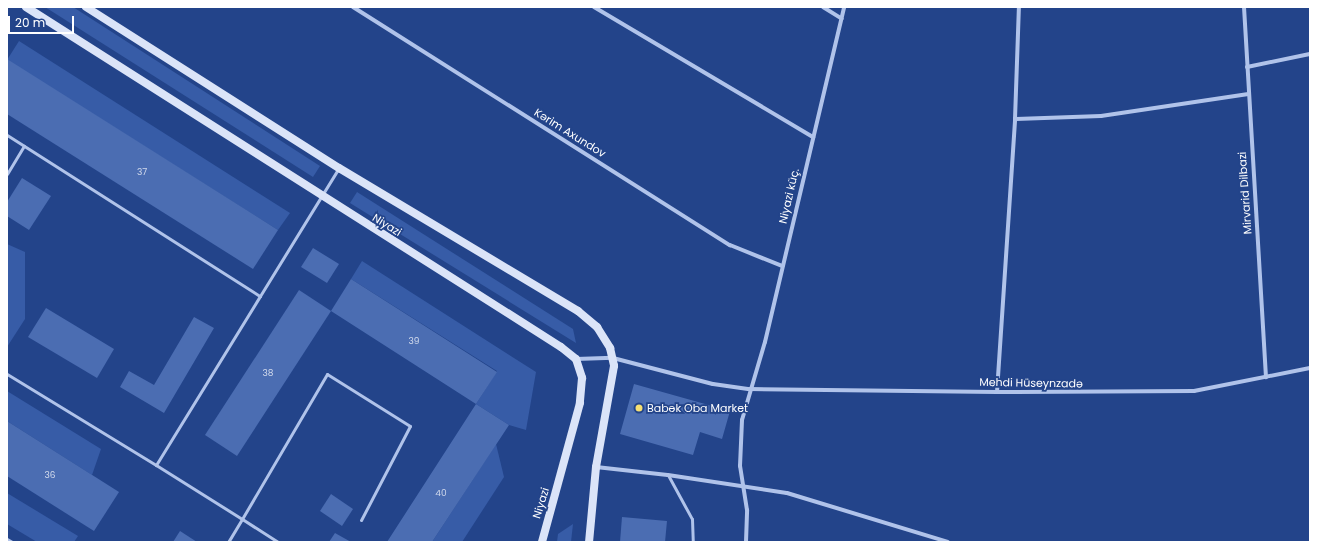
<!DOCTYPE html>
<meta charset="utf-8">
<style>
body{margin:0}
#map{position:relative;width:1317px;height:549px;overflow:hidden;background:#23448a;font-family:Poppins,sans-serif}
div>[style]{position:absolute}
.green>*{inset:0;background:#375ca7}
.building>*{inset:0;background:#4b6db2}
.lane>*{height:3px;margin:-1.5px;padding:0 1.5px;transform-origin:1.5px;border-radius:1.5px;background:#b0c3ea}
.street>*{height:4px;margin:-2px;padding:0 2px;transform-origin:2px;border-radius:2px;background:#b0c3ea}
.secondary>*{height:8px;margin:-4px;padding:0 4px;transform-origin:4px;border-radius:4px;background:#dbe4f8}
.dots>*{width:11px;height:11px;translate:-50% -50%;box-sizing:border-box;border:2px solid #23448a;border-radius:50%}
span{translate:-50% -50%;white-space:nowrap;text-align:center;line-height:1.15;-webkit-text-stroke:3.5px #23448a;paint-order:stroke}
.number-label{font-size:9px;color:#d2daec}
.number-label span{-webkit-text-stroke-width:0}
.street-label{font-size:11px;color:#fff}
.poi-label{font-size:11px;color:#fff}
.left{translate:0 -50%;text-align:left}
.frame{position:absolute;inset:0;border:8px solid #fff;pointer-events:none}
.scale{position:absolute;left:8px;top:16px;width:66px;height:18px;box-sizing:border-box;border:2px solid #fff;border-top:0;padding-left:5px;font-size:12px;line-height:14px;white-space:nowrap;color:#fff;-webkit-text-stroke:3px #23448a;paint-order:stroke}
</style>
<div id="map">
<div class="green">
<div style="clip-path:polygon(45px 7px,73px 7px,320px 166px,313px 177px)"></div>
<div style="clip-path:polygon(19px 41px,290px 213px,278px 230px,7px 60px)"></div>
<div style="clip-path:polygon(357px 192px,573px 329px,576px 343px,350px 203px)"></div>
<div style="clip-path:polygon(7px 244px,25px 252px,25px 319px,7px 347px)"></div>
<div style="clip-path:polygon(362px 261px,536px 372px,526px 430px,509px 425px,476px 404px,497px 371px,351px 279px)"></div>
<div style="clip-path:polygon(7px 391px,101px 449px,92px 475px,7px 421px)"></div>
<div style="clip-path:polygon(496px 444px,504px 477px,462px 542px,432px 542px)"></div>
<div style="clip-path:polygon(7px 493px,78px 536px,74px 542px,37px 542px,7px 524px)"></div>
<div style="clip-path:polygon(573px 524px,571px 542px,557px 542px,558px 534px)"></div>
</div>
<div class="building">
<div style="clip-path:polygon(7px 59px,278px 230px,253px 269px,7px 114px)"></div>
<div style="clip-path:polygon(22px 178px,51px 196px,29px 230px,7px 216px,7px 202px)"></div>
<div style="clip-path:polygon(313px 248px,339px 264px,327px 283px,301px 267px)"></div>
<div style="clip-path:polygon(351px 279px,497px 372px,476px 404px,509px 425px,432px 542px,387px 542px,476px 404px,331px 311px)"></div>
<div style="clip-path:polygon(299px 290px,331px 311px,237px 456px,205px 435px)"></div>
<div style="clip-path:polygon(46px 308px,114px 349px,97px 378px,28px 337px)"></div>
<div style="clip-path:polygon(194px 317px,214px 328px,164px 413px,120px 387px,129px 371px,154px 385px)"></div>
<div style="clip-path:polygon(634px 384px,730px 411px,722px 439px,700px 432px,693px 455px,620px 434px)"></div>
<div style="clip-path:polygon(7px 421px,119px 492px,94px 531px,7px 476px)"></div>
<div style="clip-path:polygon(331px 494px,353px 509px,342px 526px,320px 511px)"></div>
<div style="clip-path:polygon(622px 517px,667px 521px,665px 542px,620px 542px)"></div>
<div style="clip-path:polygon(180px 531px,197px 542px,173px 542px)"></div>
<div style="clip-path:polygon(335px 533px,351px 542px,329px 542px)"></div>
</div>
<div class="lane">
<div style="left:7px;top:135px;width:300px;rotate:32.5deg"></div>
<div style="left:260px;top:296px;width:149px;rotate:-58.4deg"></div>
<div style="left:7px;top:174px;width:33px;rotate:-59deg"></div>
<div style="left:7px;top:374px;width:175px;rotate:31.4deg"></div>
<div style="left:156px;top:465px;width:198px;rotate:-58.4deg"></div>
<div style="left:156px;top:465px;width:102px;rotate:32.1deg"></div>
<div style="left:242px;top:519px;width:27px;rotate:121deg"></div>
<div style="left:668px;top:475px;width:50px;rotate:61.4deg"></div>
<div style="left:692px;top:519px;width:23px;rotate:88deg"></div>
<div style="left:7px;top:539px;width:6px;rotate:31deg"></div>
<div style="left:278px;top:542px;width:43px;rotate:-147.4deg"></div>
<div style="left:242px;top:519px;width:168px;rotate:-59.6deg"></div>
<div style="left:327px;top:374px;width:98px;rotate:32.1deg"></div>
<div style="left:410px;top:426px;width:106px;rotate:117.5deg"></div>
</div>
<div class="street">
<div style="left:353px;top:7px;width:446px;rotate:32.3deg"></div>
<div style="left:730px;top:245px;width:56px;rotate:22deg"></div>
<div style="left:594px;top:7px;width:255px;rotate:30.7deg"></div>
<div style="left:823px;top:7px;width:22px;rotate:32deg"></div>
<div style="left:1244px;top:7px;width:371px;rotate:86.6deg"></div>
<div style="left:1247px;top:67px;width:64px;rotate:-11.7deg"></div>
<div style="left:1015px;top:119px;width:86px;rotate:-2deg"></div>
<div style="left:1101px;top:116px;width:149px;rotate:-8.5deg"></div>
<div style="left:576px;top:359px;width:37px;rotate:-2deg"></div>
<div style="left:613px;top:358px;width:103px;rotate:14.6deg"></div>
<div style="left:713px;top:384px;width:37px;rotate:8deg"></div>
<div style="left:750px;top:389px;width:247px;rotate:0.7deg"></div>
<div style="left:997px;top:392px;width:197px;rotate:-0.3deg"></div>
<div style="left:1194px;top:391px;width:118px;rotate:-11.2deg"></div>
<div style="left:997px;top:392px;width:274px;rotate:-86.2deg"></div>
<div style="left:1015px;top:119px;width:112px;rotate:-88deg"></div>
<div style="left:596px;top:467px;width:72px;rotate:6.3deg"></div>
<div style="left:668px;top:475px;width:120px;rotate:8.6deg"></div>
<div style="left:787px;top:493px;width:168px;rotate:16.9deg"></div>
<div style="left:746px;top:542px;width:32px;rotate:-88deg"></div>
<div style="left:747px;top:510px;width:45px;rotate:-99deg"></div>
<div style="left:740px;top:466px;width:46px;rotate:-87.5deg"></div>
<div style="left:742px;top:420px;width:81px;rotate:-73.6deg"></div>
<div style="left:765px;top:342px;width:344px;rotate:-76.7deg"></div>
</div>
<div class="secondary">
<div style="left:26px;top:7px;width:634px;rotate:32.44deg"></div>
<div style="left:561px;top:347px;width:19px;rotate:39deg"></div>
<div style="left:576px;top:359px;width:20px;rotate:72deg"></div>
<div style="left:582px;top:378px;width:25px;rotate:95deg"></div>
<div style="left:580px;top:403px;width:144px;rotate:105.3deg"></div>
<div style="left:86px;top:7px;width:300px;rotate:32.5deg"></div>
<div style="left:339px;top:168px;width:279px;rotate:30.9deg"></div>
<div style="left:578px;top:311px;width:25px;rotate:40deg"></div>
<div style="left:597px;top:327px;width:25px;rotate:58deg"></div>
<div style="left:610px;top:348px;width:18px;rotate:77deg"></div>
<div style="left:614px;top:366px;width:103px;rotate:100.1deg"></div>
<div style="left:596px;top:467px;width:75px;rotate:95.3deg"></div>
</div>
<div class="dots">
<div style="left:639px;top:408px;background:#f5df73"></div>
</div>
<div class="number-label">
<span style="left:142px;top:172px">37</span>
<span style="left:414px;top:341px">39</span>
<span style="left:268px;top:373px">38</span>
<span style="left:50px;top:475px">36</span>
<span style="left:441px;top:493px">40</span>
</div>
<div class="street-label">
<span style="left:570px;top:133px;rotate:32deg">Kərim Axundov</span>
<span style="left:1245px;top:193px;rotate:-94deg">Mirvarid Dilbazi</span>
<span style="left:789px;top:196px;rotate:-77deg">Niyazi küç.</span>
<span style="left:387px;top:225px;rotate:32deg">Niyazi</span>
<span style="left:1031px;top:383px;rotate:1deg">Mehdi Hüseynzadə</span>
<span style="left:541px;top:503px;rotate:-73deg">Niyazi</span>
</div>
<div class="poi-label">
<span class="left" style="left:647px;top:408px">Babək Oba Market</span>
</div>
<div class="frame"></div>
<div class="scale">20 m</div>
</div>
